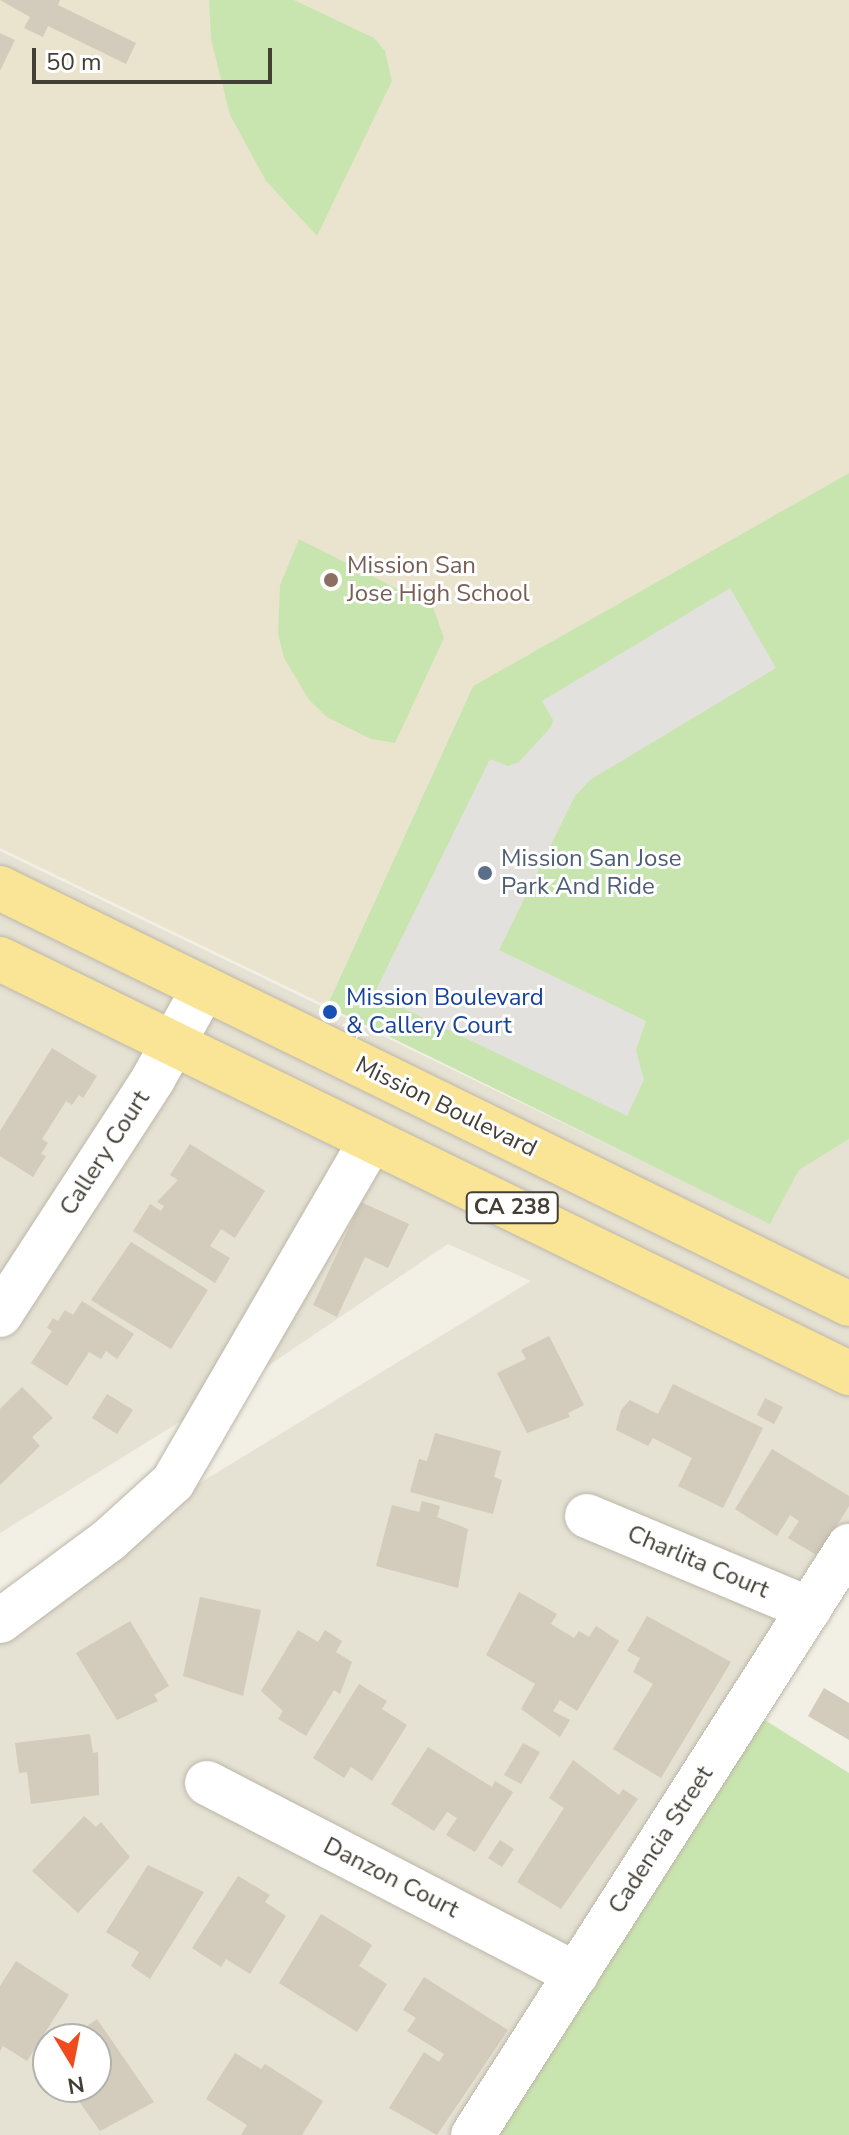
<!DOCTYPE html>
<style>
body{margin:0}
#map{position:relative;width:849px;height:2135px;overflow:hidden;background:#f2efe5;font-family:"Nunito Sans",sans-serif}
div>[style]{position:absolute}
.residential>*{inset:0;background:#e5e1d3}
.education>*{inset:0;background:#eae4cf}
.green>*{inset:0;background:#c9e5af}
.parking>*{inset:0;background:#e2e1dd}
.building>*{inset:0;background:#d3cbbb}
.roads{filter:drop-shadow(0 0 2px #bcb7a8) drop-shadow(0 0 2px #bcb7a8)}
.minor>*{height:44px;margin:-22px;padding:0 22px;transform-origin:22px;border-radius:22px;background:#fff}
.major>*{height:44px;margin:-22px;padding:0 22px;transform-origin:22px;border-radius:22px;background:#fae496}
.dots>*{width:22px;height:22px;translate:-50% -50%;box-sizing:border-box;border:4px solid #fff;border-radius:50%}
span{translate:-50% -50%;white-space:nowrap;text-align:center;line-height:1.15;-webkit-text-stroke:6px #fff;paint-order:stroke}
.shield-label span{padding:2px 6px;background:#fff;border:2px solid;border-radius:6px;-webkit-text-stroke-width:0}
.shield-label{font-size:22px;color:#443f35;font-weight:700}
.education-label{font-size:24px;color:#785e54}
.left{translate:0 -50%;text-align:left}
.service-label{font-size:24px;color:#4e5e75}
.transit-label{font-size:24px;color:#164399}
.street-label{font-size:24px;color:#443f35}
.north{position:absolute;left:32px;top:2023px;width:80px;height:80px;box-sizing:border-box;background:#fff;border:2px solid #b4b2ae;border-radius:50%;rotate:170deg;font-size:22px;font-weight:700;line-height:32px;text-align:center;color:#443f35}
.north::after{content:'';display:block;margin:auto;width:28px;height:36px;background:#f14b1d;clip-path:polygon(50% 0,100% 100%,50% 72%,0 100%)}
.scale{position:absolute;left:32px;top:48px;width:240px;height:36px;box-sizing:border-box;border:4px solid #443f35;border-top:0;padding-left:10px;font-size:24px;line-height:28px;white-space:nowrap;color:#443f35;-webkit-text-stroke:6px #fff;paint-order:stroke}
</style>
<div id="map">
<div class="residential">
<div style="clip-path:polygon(evenodd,0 851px,770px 1223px,799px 1170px,849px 1139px,849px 1581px,489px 2135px,0 2135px,0 1605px,531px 1281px,448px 1244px,241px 1384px,0 1533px,0 851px,48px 2039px,96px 2039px,96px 2087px,48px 2087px,48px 2039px)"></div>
</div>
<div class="education">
<div style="clip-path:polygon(0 0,849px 0,849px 473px,473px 686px,327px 1006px,0 848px)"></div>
</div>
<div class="green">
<div style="clip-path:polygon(209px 0,294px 0,374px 38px,385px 51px,392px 81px,317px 236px,266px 181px,230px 115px,211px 39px)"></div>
<div style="clip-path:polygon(849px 473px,849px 1139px,799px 1170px,770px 1224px,327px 1006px,473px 686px)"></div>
<div style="clip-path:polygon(299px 539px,433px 607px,444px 638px,395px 743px,371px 739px,327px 717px,309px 700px,284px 658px,278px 634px,280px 585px)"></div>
<div style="clip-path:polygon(760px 1717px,849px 1773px,849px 2135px,473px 2135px)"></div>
</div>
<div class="parking">
<div style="clip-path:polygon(730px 588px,776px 668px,590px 780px,575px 796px,499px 950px,646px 1021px,636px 1050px,644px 1080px,627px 1116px,374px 994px,490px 759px,508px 766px,519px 762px,551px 727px,553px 720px,542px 701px)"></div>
</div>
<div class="building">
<div style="clip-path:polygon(0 0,60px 0,58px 5px,136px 43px,126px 64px,48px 26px,43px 37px,24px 28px,30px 17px)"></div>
<div style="clip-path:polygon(0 33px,15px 40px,0 71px)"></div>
<div style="clip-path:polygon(52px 1048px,97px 1076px,83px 1098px,79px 1095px,72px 1105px,66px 1101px,42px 1139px,48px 1143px,41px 1154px,46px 1156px,33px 1177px,0 1156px,0 1131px)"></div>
<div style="clip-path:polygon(190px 1144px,265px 1191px,235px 1238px,221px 1229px,210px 1246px,230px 1258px,215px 1283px,133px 1231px,150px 1204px,161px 1211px,164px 1206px,157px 1202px,178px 1180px,170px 1175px)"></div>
<div style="clip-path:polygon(361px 1202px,409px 1224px,388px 1268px,365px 1257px,337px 1317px,313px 1305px)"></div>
<div style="clip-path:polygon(131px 1242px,208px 1290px,171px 1349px,91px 1300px)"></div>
<div style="clip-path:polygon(82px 1301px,134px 1334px,117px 1359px,106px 1351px,101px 1359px,89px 1352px,67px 1386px,31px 1363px,52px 1331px,47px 1328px,53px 1318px,58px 1321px,65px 1310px,73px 1315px)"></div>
<div style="clip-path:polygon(549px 1336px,584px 1405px,568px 1413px,570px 1417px,527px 1433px,497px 1373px,526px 1359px,521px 1350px)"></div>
<div style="clip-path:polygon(673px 1384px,763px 1428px,723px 1508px,678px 1486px,692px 1458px,653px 1438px,648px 1446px,616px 1430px,621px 1410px,630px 1400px,658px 1414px)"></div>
<div style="clip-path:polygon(22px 1387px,53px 1418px,32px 1437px,40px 1446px,0 1485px,0 1409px)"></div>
<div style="clip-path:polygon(107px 1394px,133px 1410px,117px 1434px,92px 1418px)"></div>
<div style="clip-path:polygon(765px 1398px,783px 1407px,774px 1424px,757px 1415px)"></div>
<div style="clip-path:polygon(435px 1433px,501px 1451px,494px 1477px,502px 1480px,493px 1514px,410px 1492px,419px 1459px,427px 1461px)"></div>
<div style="clip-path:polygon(772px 1449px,849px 1496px,849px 1506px,818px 1556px,788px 1538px,799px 1521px,790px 1515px,777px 1536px,735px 1509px)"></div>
<div style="clip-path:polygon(422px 1501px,440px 1506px,437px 1517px,468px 1529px,458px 1588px,376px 1566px,392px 1505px,419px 1512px)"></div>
<div style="clip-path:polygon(519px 1592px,557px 1614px,551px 1624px,574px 1638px,579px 1631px,589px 1637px,596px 1626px,619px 1641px,577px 1711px,560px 1700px,553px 1711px,570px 1720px,560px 1737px,521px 1709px,535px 1684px,486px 1655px)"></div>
<div style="clip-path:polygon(200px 1597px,261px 1610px,243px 1696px,183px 1676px)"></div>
<div style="clip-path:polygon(647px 1616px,731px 1662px,661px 1778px,613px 1749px,653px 1684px,633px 1672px,640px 1658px,627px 1651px)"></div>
<div style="clip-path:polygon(130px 1621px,169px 1686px,154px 1695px,158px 1701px,117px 1720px,76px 1653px)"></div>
<div style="clip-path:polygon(298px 1630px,318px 1642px,325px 1630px,342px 1641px,336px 1652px,352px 1662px,340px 1694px,334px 1690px,306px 1736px,278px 1719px,283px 1711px,261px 1691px)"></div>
<div style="clip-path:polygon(359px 1684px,387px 1701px,382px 1709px,407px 1725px,372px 1781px,351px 1767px,344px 1778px,313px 1758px)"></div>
<div style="clip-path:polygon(824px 1688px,849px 1703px,849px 1740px,808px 1716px)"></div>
<div style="clip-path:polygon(90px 1734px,93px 1753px,98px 1752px,99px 1795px,31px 1804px,27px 1772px,19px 1773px,15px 1743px)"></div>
<div style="clip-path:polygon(523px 1743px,540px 1752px,521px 1784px,504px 1775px)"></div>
<div style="clip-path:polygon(428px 1747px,492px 1787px,495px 1781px,513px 1792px,475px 1852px,446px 1835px,457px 1818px,447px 1812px,434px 1831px,391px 1804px)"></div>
<div style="clip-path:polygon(573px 1760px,619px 1795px,623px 1789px,638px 1799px,561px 1909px,517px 1882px,564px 1808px,549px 1798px)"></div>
<div style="clip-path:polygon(84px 1816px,96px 1827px,101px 1822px,130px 1857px,78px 1913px,32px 1871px)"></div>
<div style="clip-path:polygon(500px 1840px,514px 1849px,502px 1867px,488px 1858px)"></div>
<div style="clip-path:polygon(148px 1865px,204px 1892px,150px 1979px,131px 1966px,139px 1952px,106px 1932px)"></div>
<div style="clip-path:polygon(238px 1876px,270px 1895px,265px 1902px,286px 1916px,250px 1974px,226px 1959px,221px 1967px,192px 1948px)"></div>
<div style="clip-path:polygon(321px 1914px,372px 1945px,359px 1966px,387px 1984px,357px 2032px,279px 1983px)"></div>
<div style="clip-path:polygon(16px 1961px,69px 1995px,27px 2061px,3px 2046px,0 2051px,0 1986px)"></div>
<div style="clip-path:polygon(424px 1977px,508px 2030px,437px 2135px,389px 2108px,424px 2052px,439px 2062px,444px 2054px,407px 2031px,416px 2018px,403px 2010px)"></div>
<div style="clip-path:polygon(97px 2019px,154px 2102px,100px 2131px,69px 2087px,96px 2087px,96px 2039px,80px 2039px,76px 2034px)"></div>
<div style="clip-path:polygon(235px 2053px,261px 2069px,265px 2064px,323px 2101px,302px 2135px,241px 2135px,247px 2125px,206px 2099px)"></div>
</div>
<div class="roads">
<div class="minor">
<div style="left:0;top:1315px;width:281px;rotate:-57deg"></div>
<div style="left:153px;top:1079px;width:104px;rotate:-60.7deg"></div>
<div style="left:587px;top:1516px;width:241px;rotate:22.7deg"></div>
<div style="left:0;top:1621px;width:136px;rotate:-36.6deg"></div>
<div style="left:109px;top:1540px;width:86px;rotate:-42.2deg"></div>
<div style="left:173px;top:1482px;width:395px;rotate:-59.9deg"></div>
<div style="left:207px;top:1783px;width:416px;rotate:27.4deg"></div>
<div style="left:473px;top:2135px;width:699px;rotate:-57.45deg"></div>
</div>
<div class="major">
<div style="left:0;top:888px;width:945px;rotate:26.1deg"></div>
<div style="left:0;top:959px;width:945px;rotate:26deg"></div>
</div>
</div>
<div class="dots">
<div style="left:331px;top:580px;background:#8d6e63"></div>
<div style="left:485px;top:873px;background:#5c6f8a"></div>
<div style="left:330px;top:1012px;background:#1a4fb4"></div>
</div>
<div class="shield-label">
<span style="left:512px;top:1208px">CA 238</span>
</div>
<div class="education-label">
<span class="left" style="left:347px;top:580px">Mission San<br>Jose High School</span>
</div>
<div class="service-label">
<span class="left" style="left:501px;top:873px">Mission San Jose<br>Park And Ride</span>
</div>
<div class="transit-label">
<span class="left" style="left:346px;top:1012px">Mission Boulevard<br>&amp; Callery Court</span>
</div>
<div class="street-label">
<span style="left:446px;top:1107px;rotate:26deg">Mission Boulevard</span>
<span style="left:105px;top:1153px;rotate:-57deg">Callery Court</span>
<span style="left:698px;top:1562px;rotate:23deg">Charlita Court</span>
<span style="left:661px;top:1840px;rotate:-57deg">Cadencia Street</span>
<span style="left:391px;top:1878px;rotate:27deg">Danzon Court</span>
</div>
<div class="north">N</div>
<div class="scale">50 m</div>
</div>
